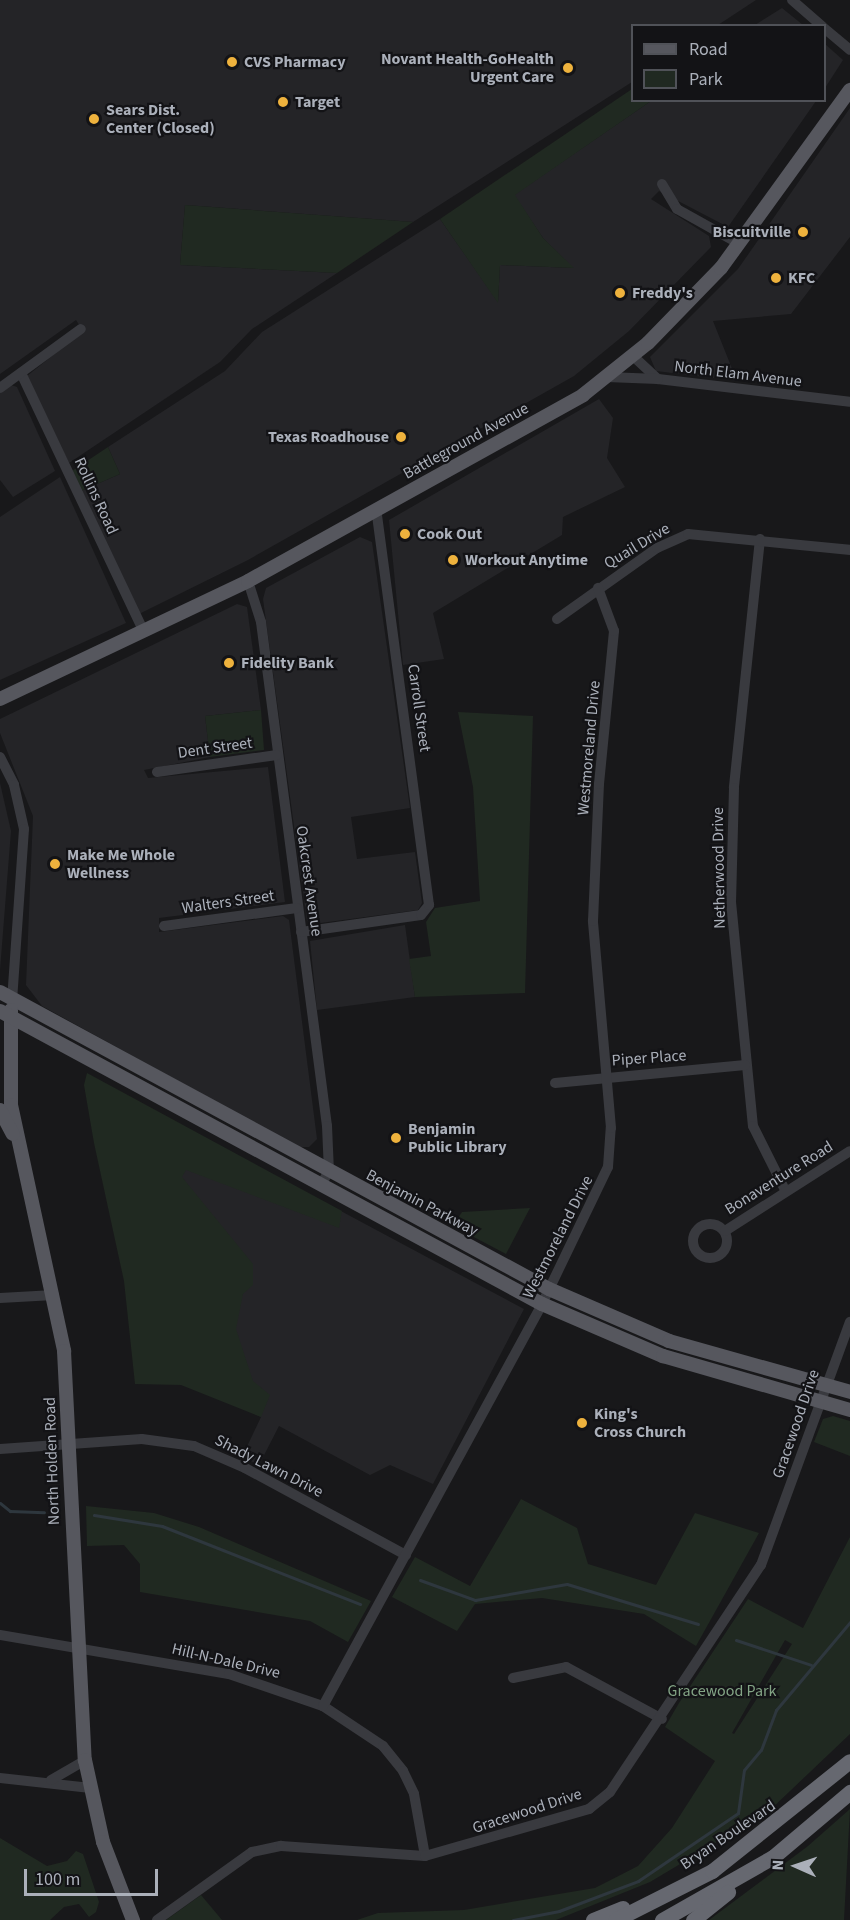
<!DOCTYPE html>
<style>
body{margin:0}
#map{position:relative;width:850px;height:1920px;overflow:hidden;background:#18181a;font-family:"Source Sans 3",sans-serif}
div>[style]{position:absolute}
.built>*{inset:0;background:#242427}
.green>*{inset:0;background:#202921}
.stream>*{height:3px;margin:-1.5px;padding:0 1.5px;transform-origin:1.5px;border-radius:1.5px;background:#2e373e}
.minor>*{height:10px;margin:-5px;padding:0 5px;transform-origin:5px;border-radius:5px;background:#393a3f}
.minor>.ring{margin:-5px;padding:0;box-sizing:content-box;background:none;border:10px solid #393a3f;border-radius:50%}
.major>*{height:14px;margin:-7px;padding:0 7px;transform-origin:7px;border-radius:7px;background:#56575e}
.highway>*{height:15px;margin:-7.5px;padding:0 7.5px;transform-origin:7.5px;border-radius:7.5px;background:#666870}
.dots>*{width:16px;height:16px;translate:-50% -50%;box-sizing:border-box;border:3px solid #131316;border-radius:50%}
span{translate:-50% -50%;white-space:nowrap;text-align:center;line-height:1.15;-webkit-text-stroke:4.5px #131316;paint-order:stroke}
.poi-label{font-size:16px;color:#abb0ba;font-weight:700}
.right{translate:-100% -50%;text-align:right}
.left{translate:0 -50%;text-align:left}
.street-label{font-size:16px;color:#abb0ba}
.park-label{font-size:16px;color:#83a485}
.legend{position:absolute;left:631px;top:24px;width:195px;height:78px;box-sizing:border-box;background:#131316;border:2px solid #505258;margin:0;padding:8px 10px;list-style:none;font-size:18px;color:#abb0ba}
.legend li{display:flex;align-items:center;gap:12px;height:30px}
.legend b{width:30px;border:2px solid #505258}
.north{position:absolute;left:766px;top:1836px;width:60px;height:60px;-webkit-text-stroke:4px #131316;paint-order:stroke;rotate:273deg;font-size:16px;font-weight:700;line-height:24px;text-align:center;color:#abb0ba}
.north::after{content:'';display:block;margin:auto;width:21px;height:27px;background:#abb0ba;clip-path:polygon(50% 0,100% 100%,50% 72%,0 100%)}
.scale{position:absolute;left:24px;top:1869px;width:134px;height:27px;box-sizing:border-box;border:3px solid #abb0ba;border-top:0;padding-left:8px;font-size:18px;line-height:21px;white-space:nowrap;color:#abb0ba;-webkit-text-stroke:4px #131316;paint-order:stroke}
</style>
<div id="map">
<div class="built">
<div style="clip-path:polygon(0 0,756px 0,718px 25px,632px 26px,632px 82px,413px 222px,185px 205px,180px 265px,337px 273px,252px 329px,220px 362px,69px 463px,27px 376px,83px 331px,76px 320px,0 374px)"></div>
<div style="clip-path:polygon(782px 8px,803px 25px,755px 25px)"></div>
<div style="clip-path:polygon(825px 44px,843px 60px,825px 88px)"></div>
<div style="clip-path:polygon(651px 101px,816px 101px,728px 227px,659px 191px,651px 199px,709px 236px,711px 247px,629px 331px,574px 376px,248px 560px,139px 614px,81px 491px,120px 474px,108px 447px,225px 371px,262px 332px,440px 219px,498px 302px,500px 265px,573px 268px,543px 238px,514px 195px)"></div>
<div style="clip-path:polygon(850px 108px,850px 237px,791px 314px,713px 321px,737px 381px,656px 371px,650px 357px,738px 269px)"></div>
<div style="clip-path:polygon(11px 385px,17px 387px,55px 471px,13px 497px,0 480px,0 393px)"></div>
<div style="clip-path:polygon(599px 399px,613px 418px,607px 458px,625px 487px,563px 517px,562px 535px,433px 613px,444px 659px,403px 665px,389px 520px)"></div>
<div style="clip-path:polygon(60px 477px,126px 623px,0 680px,0 517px)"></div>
<div style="clip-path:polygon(360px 537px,372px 542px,410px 808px,351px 817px,357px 859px,415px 852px,422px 903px,418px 910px,313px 924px,307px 921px,263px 599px,266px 588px)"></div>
<div style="clip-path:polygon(237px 604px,247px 607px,261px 710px,205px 716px,210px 757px,144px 770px,148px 778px,268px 767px,285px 902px,159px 918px,159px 932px,283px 916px,289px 920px,317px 1139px,309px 1147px,298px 1147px,42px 1006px,26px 985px,33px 816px,0 733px,0 719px)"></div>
<div style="clip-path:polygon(0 783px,11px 831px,0 970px)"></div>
<div style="clip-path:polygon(405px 925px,415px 997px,317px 1010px,310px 941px)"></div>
<div style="clip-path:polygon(193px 1132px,524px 1309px,433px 1484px,390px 1465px,370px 1475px,279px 1426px,259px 1465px,242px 1457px,261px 1417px,215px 1395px,171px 1175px)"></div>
</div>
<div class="green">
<div style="clip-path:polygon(632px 89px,632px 100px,651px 101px,515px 195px,543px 238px,574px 268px,500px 265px,498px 303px,440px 219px)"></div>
<div style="clip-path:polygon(185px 205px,413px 222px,337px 273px,180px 265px)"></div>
<div style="clip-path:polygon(108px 447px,120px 474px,81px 491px,72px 471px)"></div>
<div style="clip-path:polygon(261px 710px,264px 750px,210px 757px,205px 716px)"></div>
<div style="clip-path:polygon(458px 712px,533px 716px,525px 993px,415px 997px,409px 959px,431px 956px,426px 922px,435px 908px,480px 901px,473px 787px)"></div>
<div style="clip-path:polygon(87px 1073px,342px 1211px,339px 1228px,186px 1170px,182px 1177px,253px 1264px,253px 1285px,243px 1294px,236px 1329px,253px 1381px,270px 1395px,261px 1417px,181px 1385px,135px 1384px,124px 1281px,94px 1143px,84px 1085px)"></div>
<div style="clip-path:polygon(530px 1208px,506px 1254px,453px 1226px,462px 1212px)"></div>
<div style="clip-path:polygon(833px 1416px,850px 1421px,850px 1456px,814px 1442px,823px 1419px)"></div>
<div style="clip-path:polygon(521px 1499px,577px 1528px,588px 1564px,656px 1585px,695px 1513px,759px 1533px,696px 1646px,644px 1614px,542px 1598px,475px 1604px,457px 1631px,392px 1597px,415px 1557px,470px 1586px)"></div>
<div style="clip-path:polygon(86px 1506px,154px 1513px,199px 1527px,371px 1601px,348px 1642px,310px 1621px,140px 1592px,140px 1564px,124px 1545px,87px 1546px)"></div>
<div style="clip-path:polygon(evenodd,850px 1537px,850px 1734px,769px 1811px,650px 1882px,556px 1920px,357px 1920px,378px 1913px,464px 1910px,595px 1888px,638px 1866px,672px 1828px,715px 1761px,665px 1727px,679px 1703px,748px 1599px,803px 1628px,850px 1537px,785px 1640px,792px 1644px,734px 1734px,732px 1733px,785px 1640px)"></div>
<div style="clip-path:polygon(850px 1809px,844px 1920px,709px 1920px,808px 1846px)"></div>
<div style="clip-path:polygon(0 1838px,47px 1866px,67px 1861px,76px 1851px,83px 1854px,99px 1902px,96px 1912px,89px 1917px,79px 1904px,64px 1907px,50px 1920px,0 1920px)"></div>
<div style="clip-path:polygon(201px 1895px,222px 1920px,166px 1920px)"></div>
</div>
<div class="stream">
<div style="left:0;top:1503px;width:13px;rotate:39deg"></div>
<div style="left:10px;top:1511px;width:34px;rotate:2deg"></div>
<div style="left:94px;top:1515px;width:69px;rotate:9.2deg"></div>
<div style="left:162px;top:1526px;width:213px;rotate:21.5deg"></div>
<div style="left:420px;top:1580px;width:59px;rotate:20deg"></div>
<div style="left:475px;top:1600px;width:93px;rotate:-9.9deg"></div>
<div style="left:567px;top:1584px;width:137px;rotate:17deg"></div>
<div style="left:736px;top:1640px;width:79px;rotate:18.4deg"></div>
<div style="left:513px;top:1920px;width:47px;rotate:-11.1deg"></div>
<div style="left:559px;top:1911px;width:85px;rotate:-20.8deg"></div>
<div style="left:638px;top:1881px;width:121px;rotate:-34.2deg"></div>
<div style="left:738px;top:1813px;width:43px;rotate:-82.1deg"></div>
<div style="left:744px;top:1770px;width:26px;rotate:-50deg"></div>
<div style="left:761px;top:1750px;width:43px;rotate:-69.4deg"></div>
<div style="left:776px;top:1710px;width:115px;rotate:-49.9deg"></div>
</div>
<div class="minor">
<div style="left:792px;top:0;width:40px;rotate:41deg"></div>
<div style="left:824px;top:28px;width:34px;rotate:40deg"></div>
<div style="left:662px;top:184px;width:29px;rotate:59deg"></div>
<div style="left:677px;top:209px;width:72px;rotate:29.1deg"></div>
<div style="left:633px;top:356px;width:34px;rotate:43deg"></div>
<div style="left:658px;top:379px;width:193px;rotate:6.8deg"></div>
<div style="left:21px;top:373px;width:287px;rotate:64.6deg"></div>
<div style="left:607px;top:377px;width:51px;rotate:2.2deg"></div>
<div style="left:0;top:388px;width:100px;rotate:-36.1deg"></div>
<div style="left:760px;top:539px;width:250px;rotate:96deg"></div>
<div style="left:734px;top:788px;width:114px;rotate:91.5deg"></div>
<div style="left:731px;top:902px;width:225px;rotate:84.4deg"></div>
<div style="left:753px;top:1126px;width:72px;rotate:63.4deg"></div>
<div style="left:248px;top:581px;width:43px;rotate:72.4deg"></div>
<div style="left:261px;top:622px;width:508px;rotate:82.54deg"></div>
<div style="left:327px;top:1126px;width:45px;rotate:87.5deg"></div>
<div style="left:329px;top:1171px;width:16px;rotate:120deg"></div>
<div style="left:557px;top:619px;width:123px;rotate:-35.4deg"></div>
<div style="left:657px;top:548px;width:34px;rotate:-24deg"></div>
<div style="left:688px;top:534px;width:163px;rotate:5.6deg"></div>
<div style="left:0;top:757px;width:31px;rotate:63deg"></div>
<div style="left:14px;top:785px;width:45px;rotate:77.2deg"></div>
<div style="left:24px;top:829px;width:170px;rotate:94deg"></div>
<div style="left:157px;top:772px;width:121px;rotate:-8.1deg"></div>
<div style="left:164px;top:926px;width:134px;rotate:-7.7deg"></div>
<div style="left:301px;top:932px;width:121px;rotate:-8.1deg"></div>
<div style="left:421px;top:915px;width:13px;rotate:-51deg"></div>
<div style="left:429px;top:905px;width:399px;rotate:-97.6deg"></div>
<div style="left:555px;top:1083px;width:191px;rotate:-5.4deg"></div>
<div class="ring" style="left:693px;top:1224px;width:24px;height:24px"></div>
<div style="left:725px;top:1231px;width:148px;rotate:-32.6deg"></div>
<div style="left:0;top:1298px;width:54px;rotate:-3.2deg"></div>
<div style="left:0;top:1449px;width:142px;rotate:-4deg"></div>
<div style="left:142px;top:1439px;width:52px;rotate:7.7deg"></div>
<div style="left:194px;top:1446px;width:56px;rotate:23.3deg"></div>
<div style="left:245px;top:1468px;width:183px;rotate:28.4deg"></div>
<div style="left:0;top:1635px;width:232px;rotate:9.7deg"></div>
<div style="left:229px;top:1674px;width:99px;rotate:18.8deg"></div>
<div style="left:323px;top:1706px;width:72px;rotate:33.7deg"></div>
<div style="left:383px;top:1746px;width:32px;rotate:51deg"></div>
<div style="left:403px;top:1771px;width:25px;rotate:64deg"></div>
<div style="left:414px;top:1794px;width:63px;rotate:79.9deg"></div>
<div style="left:513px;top:1678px;width:54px;rotate:-11.7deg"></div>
<div style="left:566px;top:1667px;width:109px;rotate:28.4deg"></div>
<div style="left:323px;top:1706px;width:458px;rotate:-61.4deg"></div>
<div style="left:542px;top:1304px;width:152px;rotate:-64.3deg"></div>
<div style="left:608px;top:1167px;width:39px;rotate:-86deg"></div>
<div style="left:611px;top:1128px;width:208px;rotate:-95deg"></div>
<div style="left:593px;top:921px;width:137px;rotate:-87.5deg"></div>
<div style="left:599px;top:784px;width:154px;rotate:-84.4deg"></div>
<div style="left:614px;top:631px;width:46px;rotate:-110.4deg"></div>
<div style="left:0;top:1778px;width:91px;rotate:6.3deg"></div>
<div style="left:51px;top:1780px;width:39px;rotate:-30deg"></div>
<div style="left:157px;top:1920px;width:117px;rotate:-35.6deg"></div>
<div style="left:252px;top:1852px;width:30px;rotate:-12deg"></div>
<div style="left:281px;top:1846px;width:144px;rotate:4deg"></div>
<div style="left:425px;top:1856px;width:171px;rotate:-16deg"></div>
<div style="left:589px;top:1809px;width:27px;rotate:-39deg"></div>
<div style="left:610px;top:1792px;width:273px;rotate:-56.4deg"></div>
<div style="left:761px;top:1565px;width:259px;rotate:-69.9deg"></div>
</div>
<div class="major">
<div style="left:0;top:699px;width:275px;rotate:-25.4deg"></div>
<div style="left:248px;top:581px;width:383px;rotate:-29deg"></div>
<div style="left:583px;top:395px;width:83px;rotate:-38.7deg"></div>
<div style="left:648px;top:343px;width:105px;rotate:-45.8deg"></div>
<div style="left:721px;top:268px;width:220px;rotate:-54.1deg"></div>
<div style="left:0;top:992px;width:624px;rotate:28.41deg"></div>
<div style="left:549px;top:1289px;width:131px;rotate:23.4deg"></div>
<div style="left:669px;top:1341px;width:188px;rotate:15.7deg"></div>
<div style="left:11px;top:1010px;width:95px;rotate:90deg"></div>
<div style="left:11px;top:1105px;width:252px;rotate:77.8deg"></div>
<div style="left:64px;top:1351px;width:410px;rotate:87.1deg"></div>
<div style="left:85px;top:1760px;width:84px;rotate:77.6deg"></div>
<div style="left:103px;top:1842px;width:84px;rotate:69deg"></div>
<div style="left:0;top:1011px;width:616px;rotate:28.4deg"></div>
<div style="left:542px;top:1304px;width:132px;rotate:23.3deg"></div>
<div style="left:663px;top:1356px;width:195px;rotate:16.1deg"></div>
<div style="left:0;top:1110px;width:27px;rotate:62deg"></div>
</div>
<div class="highway">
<div style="left:593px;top:1920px;width:32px;rotate:-22deg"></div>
<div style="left:615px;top:1920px;width:109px;rotate:-26.8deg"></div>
<div style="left:712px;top:1871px;width:176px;rotate:-38.6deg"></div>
<div style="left:662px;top:1920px;width:128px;rotate:-29.6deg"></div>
<div style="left:773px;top:1857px;width:101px;rotate:-40.2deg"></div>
<div style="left:693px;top:1920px;width:45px;rotate:-38.7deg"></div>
</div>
<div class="dots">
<div style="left:232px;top:62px;background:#eeb23d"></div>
<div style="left:568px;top:68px;background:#eeb23d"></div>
<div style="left:283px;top:102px;background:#eeb23d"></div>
<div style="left:94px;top:119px;background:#eeb23d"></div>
<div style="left:803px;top:232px;background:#eeb23d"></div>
<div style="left:776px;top:278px;background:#eeb23d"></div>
<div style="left:620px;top:293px;background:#eeb23d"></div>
<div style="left:401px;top:437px;background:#eeb23d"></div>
<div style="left:405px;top:534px;background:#eeb23d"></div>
<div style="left:453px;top:560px;background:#eeb23d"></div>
<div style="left:229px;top:663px;background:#eeb23d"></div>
<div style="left:55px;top:864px;background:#eeb23d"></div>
<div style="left:396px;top:1138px;background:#eeb23d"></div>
<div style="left:582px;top:1423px;background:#eeb23d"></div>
</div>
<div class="poi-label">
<span class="right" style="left:554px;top:68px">Novant Health-GoHealth<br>Urgent Care</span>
<span class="left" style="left:244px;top:62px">CVS Pharmacy</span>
<span class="left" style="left:295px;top:102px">Target</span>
<span class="left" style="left:106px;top:119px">Sears Dist.<br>Center (Closed)</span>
<span class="right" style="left:791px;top:232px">Biscuitville</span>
<span class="left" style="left:788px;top:278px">KFC</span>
<span class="left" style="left:632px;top:293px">Freddy's</span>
<span class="right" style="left:389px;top:437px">Texas Roadhouse</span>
<span class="left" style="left:417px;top:534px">Cook Out</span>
<span class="left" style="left:465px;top:560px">Workout Anytime</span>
<span class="left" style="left:241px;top:663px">Fidelity Bank</span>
<span class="left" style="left:67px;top:864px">Make Me Whole<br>Wellness</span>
<span class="left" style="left:408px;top:1138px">Benjamin<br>Public Library</span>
<span class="left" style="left:594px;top:1423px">King's<br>Cross Church</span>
</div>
<div class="street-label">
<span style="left:738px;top:374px;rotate:7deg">North Elam Avenue</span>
<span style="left:466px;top:441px;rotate:-29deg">Battleground Avenue</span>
<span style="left:96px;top:496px;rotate:65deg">Rollins Road</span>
<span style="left:637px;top:546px;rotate:-31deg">Quail Drive</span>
<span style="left:419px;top:708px;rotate:82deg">Carroll Street</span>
<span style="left:215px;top:748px;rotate:-8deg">Dent Street</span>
<span style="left:589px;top:748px;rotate:-85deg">Westmoreland Drive</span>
<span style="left:719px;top:868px;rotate:-91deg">Netherwood Drive</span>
<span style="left:309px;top:881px;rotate:82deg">Oakcrest Avenue</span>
<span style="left:228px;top:902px;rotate:-8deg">Walters Street</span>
<span style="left:649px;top:1058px;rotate:-4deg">Piper Place</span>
<span style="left:779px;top:1178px;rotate:-32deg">Bonaventure Road</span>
<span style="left:422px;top:1203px;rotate:28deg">Benjamin Parkway</span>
<span style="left:558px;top:1237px;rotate:-63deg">Westmoreland Drive</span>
<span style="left:796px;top:1424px;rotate:-71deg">Gracewood Drive</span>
<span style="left:52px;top:1461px;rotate:-92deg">North Holden Road</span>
<span style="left:269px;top:1466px;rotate:27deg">Shady Lawn Drive</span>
<span style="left:226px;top:1661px;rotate:13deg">Hill-N-Dale Drive</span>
<span style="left:527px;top:1811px;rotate:-18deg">Gracewood Drive</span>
<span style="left:728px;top:1835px;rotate:-34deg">Bryan Boulevard</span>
</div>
<div class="park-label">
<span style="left:722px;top:1691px">Gracewood Park</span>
</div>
<ul class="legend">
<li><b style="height:8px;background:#56575e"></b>Road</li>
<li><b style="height:16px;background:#202921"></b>Park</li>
</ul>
<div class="north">N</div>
<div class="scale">100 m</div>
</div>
